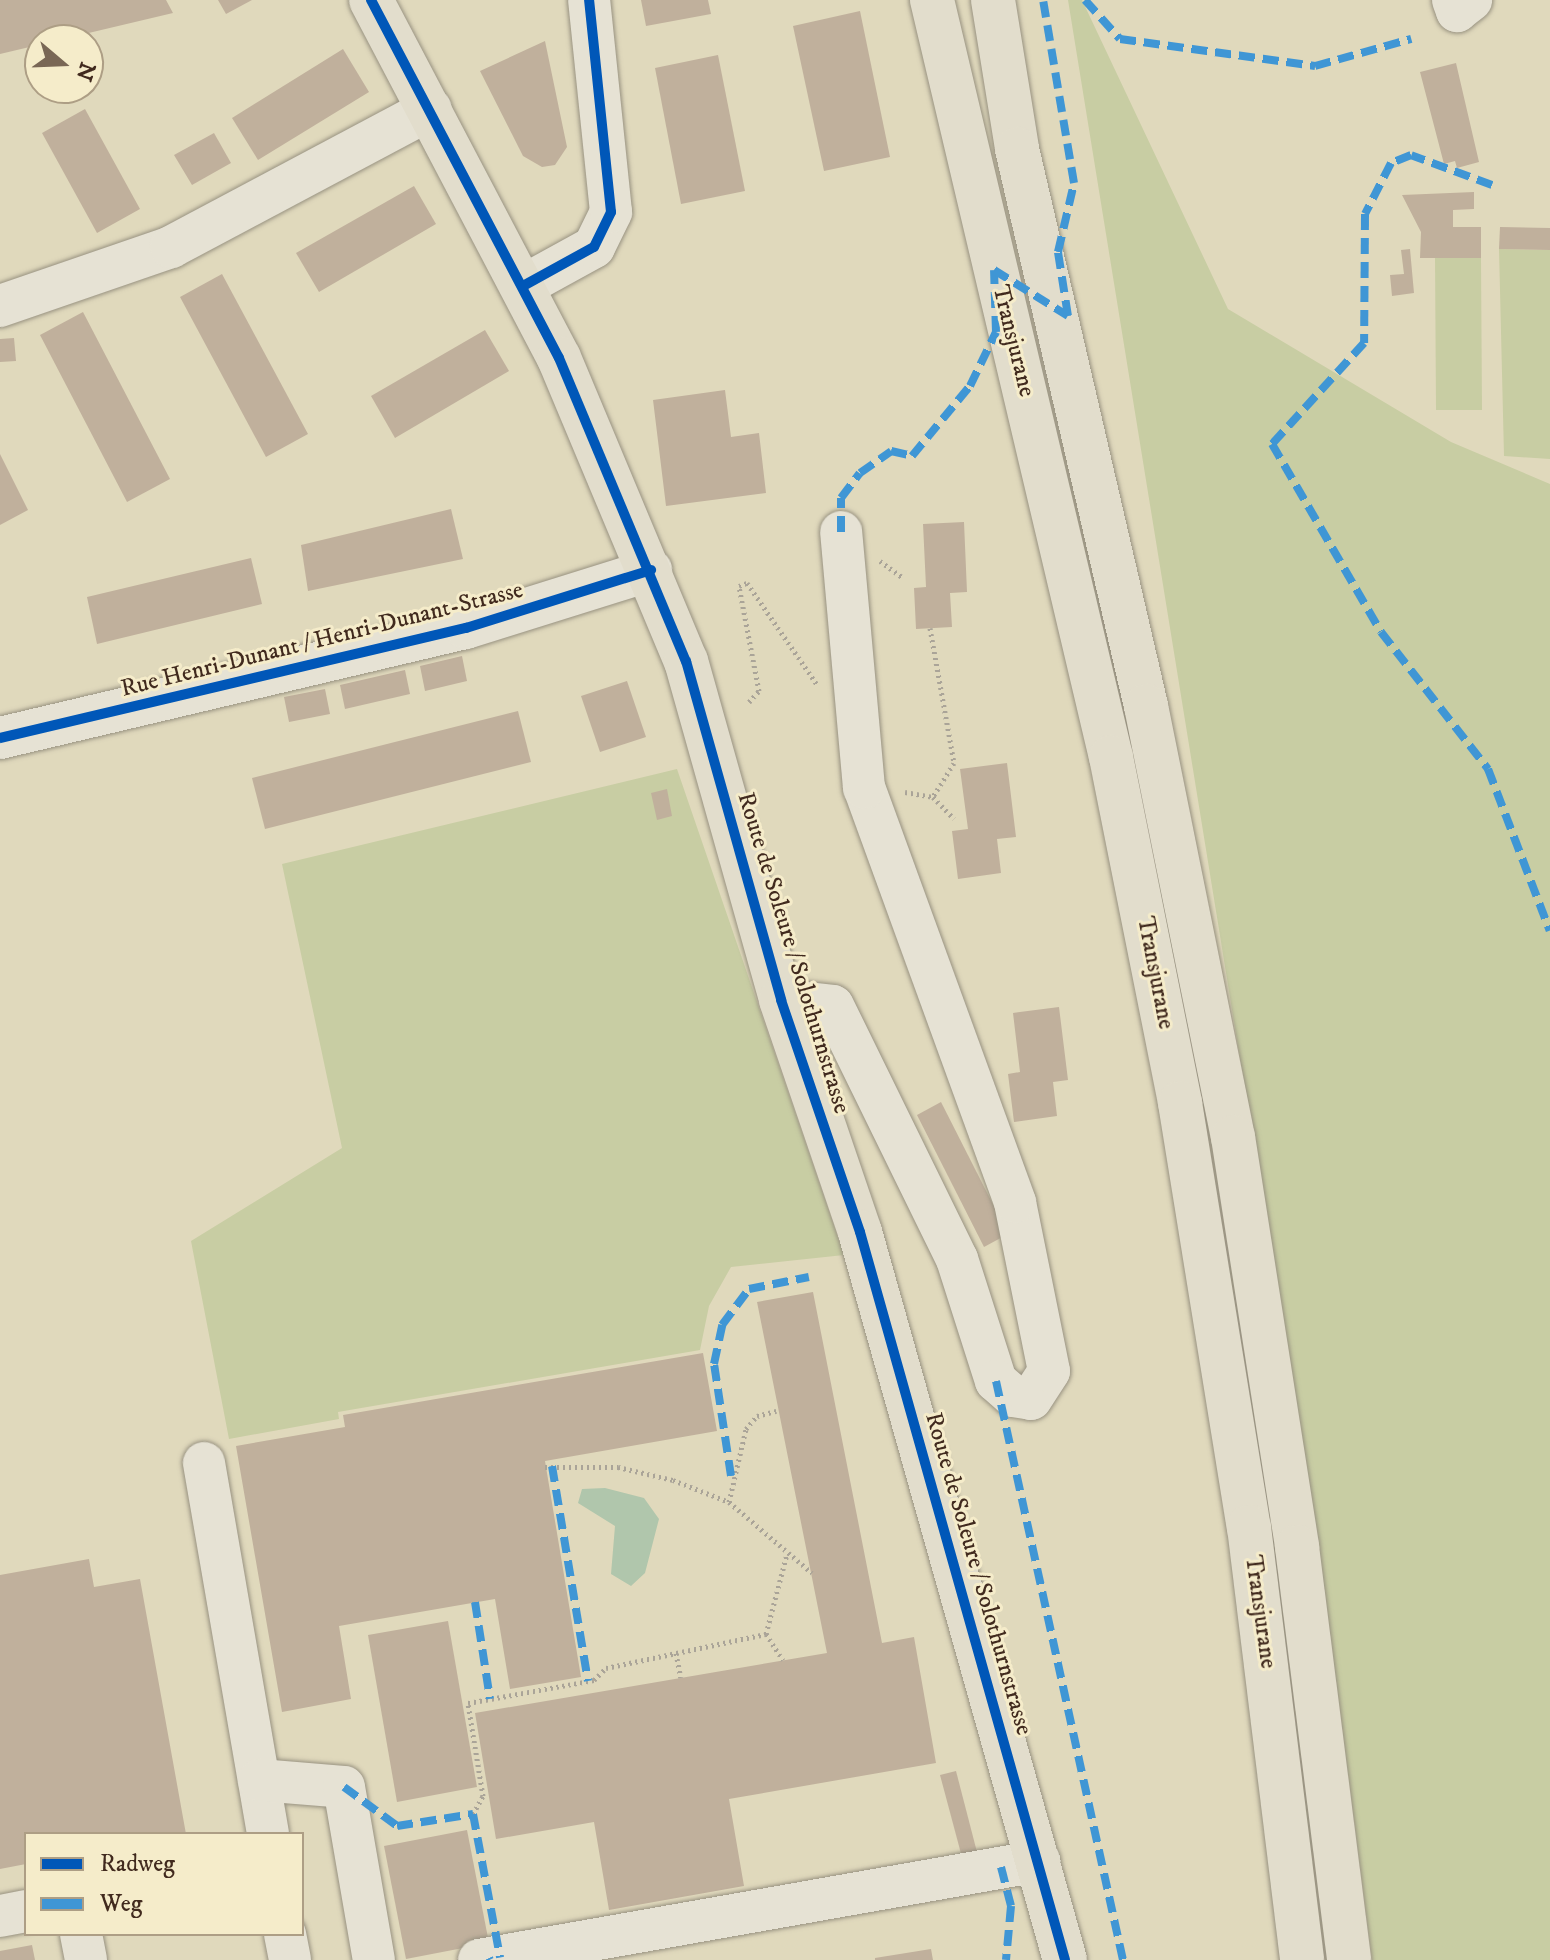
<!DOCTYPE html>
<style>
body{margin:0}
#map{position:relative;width:1550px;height:1960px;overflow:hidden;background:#e0d9bc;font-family:"IM FELL DW Pica",serif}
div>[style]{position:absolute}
.green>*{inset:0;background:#c8cda3}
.water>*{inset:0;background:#b0c6ac}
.building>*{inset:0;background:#c0b09c}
.path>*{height:5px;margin-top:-2.5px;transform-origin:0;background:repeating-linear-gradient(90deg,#aaa498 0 2px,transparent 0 6px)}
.roads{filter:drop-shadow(0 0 2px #989281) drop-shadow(0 0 2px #989281)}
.minor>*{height:42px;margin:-21px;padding:0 21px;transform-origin:21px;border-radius:21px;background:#e6e2d4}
.major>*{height:44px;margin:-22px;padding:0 22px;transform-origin:22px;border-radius:22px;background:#e2ddcc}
.highway>*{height:44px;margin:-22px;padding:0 22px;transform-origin:22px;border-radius:22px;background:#e2ddcc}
.quiet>*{height:8px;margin-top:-4px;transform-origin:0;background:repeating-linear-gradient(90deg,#3f96d5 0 16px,transparent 0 24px)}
.cycleway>*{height:10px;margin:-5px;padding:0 5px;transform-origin:5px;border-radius:5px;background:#0057b8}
span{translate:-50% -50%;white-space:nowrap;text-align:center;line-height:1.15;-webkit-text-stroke:6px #f5ecca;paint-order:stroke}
.street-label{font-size:24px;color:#412a1e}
.legend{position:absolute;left:24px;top:1832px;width:280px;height:104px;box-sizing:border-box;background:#f5ecca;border:2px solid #ad9e85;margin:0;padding:10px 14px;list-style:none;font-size:24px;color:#412a1e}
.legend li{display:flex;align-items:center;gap:16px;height:40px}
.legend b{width:40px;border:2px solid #ad9e85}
.north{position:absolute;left:24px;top:24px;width:80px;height:80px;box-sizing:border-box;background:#f5ecca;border:2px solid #ad9e85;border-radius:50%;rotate:109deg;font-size:22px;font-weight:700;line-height:32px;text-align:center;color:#412a1e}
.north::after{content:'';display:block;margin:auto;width:28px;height:36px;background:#796755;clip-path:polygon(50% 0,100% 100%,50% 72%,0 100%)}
</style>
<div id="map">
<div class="green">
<div style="clip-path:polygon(1068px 0,1082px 0,1228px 309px,1451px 442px,1550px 484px,1550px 1960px,1372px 1960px,1318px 1539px)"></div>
<div style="clip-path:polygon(1499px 249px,1550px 250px,1550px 459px,1504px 456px)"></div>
<div style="clip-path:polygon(1435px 258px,1481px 258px,1482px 410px,1436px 410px)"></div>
<div style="clip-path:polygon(677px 769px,844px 1255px,731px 1267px,709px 1306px,700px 1350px,338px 1412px,339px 1419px,229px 1439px,191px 1241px,342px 1148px,282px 864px)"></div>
</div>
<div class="water">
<div style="clip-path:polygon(605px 1488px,644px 1498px,659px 1519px,645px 1573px,631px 1586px,611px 1574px,615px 1526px,578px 1503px,582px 1489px)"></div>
</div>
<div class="building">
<div style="clip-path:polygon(0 0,166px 0,173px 13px,0 54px)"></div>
<div style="clip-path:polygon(218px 0,252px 0,226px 14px)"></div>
<div style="clip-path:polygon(641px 0,708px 0,711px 14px,646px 26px)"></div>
<div style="clip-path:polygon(860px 11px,890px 157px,824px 171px,793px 26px)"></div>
<div style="clip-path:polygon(545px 41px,567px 147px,555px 165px,542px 167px,523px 156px,480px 71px)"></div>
<div style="clip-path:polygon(343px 49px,369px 92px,258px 160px,232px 118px)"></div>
<div style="clip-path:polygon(718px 55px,745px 191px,681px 204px,655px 68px)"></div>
<div style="clip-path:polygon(1456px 63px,1479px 162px,1457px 168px,1455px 161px,1444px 164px,1420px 72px)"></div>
<div style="clip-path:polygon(85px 109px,140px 209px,97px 233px,42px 133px)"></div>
<div style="clip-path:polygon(214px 133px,231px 163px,192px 185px,174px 155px)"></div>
<div style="clip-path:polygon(414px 186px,436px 224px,319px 292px,296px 253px)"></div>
<div style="clip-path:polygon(1474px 192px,1474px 209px,1453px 210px,1453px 227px,1481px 227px,1481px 258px,1420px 258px,1421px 232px,1402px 195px)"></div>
<div style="clip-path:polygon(1500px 227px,1550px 228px,1550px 250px,1499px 249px)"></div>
<div style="clip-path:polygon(1410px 249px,1414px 293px,1392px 296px,1390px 275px,1404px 274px,1401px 250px)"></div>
<div style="clip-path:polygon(222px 274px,308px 434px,266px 457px,180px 297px)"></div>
<div style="clip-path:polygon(83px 312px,170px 479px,127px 502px,40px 335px)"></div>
<div style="clip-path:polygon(485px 330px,509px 371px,395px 438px,371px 396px)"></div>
<div style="clip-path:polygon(14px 338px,16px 361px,0 362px,0 339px)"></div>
<div style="clip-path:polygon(725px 390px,731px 437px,759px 433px,766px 493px,666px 506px,653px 400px)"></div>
<div style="clip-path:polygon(0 454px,28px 510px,0 525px)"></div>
<div style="clip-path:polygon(451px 509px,463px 559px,308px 591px,301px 545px)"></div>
<div style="clip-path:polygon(964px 522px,967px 592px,950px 593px,952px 627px,916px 629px,914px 588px,926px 587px,923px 524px)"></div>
<div style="clip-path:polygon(251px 558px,262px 604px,97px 644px,87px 597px)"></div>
<div style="clip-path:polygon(462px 656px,467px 681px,425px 691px,420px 666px)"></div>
<div style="clip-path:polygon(405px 670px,410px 694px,345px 709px,340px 685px)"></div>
<div style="clip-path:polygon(627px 681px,646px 737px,600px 752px,581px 696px)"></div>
<div style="clip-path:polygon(325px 689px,330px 714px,289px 722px,284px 697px)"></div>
<div style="clip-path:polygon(518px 711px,531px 762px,265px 829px,252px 778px)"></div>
<div style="clip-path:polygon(1007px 763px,1016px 837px,997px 839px,1001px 873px,958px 879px,952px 831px,968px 829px,960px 769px)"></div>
<div style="clip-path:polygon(667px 789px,672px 816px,657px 820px,651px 793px)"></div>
<div style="clip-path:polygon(1059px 1007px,1068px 1080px,1053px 1082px,1057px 1116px,1014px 1122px,1008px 1074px,1020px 1072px,1013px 1013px)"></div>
<div style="clip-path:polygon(941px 1102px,1008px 1234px,984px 1247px,917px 1115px)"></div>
<div style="clip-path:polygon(813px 1292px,882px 1643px,914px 1637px,936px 1763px,729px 1799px,744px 1886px,609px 1910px,594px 1822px,496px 1839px,475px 1713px,827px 1653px,757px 1302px)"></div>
<div style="clip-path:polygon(703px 1353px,717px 1431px,545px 1461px,581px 1677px,510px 1689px,495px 1599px,339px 1626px,351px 1699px,282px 1712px,236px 1446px,345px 1427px,343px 1415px)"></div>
<div style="clip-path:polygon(89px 1559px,94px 1587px,140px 1579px,186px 1834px,26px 1834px,26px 1864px,0 1869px,0 1575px)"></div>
<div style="clip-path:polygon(448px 1621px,477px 1787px,397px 1802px,368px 1635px)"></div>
<div style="clip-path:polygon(956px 1771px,978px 1856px,963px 1861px,940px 1775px)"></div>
<div style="clip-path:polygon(467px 1830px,489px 1943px,406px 1959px,384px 1846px)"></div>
<div style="clip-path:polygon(32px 1945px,35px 1960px,0 1960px,0 1951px)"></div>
<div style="clip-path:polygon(931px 1949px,933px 1960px,875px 1960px,875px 1958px)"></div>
</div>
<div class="path">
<div style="left:880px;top:561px;width:27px;rotate:36deg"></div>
<div style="left:930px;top:628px;width:137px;rotate:79.9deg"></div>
<div style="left:954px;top:763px;width:40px;rotate:122deg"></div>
<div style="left:749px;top:702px;width:15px;rotate:-48deg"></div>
<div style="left:759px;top:691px;width:107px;rotate:-100.8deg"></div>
<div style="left:739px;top:586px;width:9px;rotate:-21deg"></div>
<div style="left:747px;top:583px;width:125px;rotate:55.4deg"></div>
<div style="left:905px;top:792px;width:28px;rotate:10deg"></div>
<div style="left:933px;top:797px;width:30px;rotate:46deg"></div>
<div style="left:545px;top:1467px;width:73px"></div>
<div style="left:618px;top:1467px;width:57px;rotate:13.3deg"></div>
<div style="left:673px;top:1480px;width:60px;rotate:21.4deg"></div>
<div style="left:729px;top:1502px;width:109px;rotate:40.5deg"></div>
<div style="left:729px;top:1502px;width:75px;rotate:-76.9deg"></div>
<div style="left:746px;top:1429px;width:17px;rotate:-50deg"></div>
<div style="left:757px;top:1416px;width:20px;rotate:-15deg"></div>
<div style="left:766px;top:1634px;width:31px;rotate:57deg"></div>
<div style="left:676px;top:1653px;width:25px;rotate:79deg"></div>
<div style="left:473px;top:1814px;width:21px;rotate:-61deg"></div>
<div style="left:483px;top:1796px;width:94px;rotate:-99.2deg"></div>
<div style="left:468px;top:1703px;width:128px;rotate:-10.3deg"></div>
<div style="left:594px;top:1680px;width:17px;rotate:-45deg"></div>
<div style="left:606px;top:1668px;width:164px;rotate:-12deg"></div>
<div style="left:766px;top:1634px;width:83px;rotate:-75.3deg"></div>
</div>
<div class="roads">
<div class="minor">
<div style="left:1453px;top:0;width:12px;rotate:70deg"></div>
<div style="left:1457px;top:11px;width:18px;rotate:-38deg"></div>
<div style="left:523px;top:286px;width:81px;rotate:-28.8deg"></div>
<div style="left:594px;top:247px;width:39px;rotate:-64deg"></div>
<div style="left:611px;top:212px;width:213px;rotate:-95.9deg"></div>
<div style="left:0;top:306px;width:181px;rotate:-19deg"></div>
<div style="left:171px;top:247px;width:294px;rotate:-28deg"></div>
<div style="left:0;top:738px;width:479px;rotate:-13.3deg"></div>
<div style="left:466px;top:628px;width:194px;rotate:-17.4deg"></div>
<div style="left:781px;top:1000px;width:52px;rotate:6.6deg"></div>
<div style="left:833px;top:1006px;width:282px;rotate:63.9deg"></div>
<div style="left:957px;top:1259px;width:128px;rotate:72.3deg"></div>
<div style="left:996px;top:1381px;width:23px;rotate:41deg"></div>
<div style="left:1013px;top:1396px;width:18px;rotate:9deg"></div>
<div style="left:1031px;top:1399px;width:33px;rotate:-57deg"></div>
<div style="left:1049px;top:1371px;width:172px;rotate:-101.4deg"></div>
<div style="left:1015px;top:1202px;width:441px;rotate:-110deg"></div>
<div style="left:864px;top:788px;width:257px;rotate:-95.1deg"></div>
<div style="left:204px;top:1463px;width:376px;rotate:80.2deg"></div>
<div style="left:259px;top:1780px;width:85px;rotate:4.7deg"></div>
<div style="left:344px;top:1787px;width:176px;rotate:80.2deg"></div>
<div style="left:0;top:1916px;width:26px;rotate:-11deg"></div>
<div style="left:81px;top:1934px;width:26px;rotate:79deg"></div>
<div style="left:285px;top:1934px;width:26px;rotate:79deg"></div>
<div style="left:479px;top:1960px;width:569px;rotate:-10.03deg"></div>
</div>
<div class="major">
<div style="left:371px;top:0;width:404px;rotate:62.3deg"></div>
<div style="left:559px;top:358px;width:329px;rotate:67.3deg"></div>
<div style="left:686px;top:661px;width:352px;rotate:74.3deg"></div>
<div style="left:781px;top:1000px;width:245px;rotate:71.2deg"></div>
<div style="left:860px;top:1232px;width:756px;rotate:74.27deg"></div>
</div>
<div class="highway">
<div style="left:932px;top:0;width:778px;rotate:76.7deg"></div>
<div style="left:1111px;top:757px;width:353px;rotate:78.7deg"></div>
<div style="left:1180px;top:1103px;width:430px;rotate:80.8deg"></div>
<div style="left:1249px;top:1527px;width:436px;rotate:83deg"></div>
<div style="left:993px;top:0;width:151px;rotate:80.8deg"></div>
<div style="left:1017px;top:149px;width:572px;rotate:76.96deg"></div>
<div style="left:1146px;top:706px;width:440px;rotate:78.6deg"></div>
<div style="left:1233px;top:1137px;width:415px;rotate:81.1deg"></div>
<div style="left:1297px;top:1547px;width:416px;rotate:82.8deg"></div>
</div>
</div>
<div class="quiet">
<div style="left:1085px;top:0;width:52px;rotate:48.1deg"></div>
<div style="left:1120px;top:39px;width:197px;rotate:7.9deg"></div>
<div style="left:1315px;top:66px;width:100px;rotate:-15.7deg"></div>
<div style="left:1492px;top:185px;width:86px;rotate:-159.7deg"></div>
<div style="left:1411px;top:155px;width:22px;rotate:158deg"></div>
<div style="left:1391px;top:163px;width:57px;rotate:117deg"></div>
<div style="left:1365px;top:214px;width:129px;rotate:90.4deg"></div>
<div style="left:1364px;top:343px;width:137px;rotate:132.3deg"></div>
<div style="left:1272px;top:444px;width:217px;rotate:59.9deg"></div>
<div style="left:1381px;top:632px;width:174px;rotate:52deg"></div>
<div style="left:1488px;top:769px;width:173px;rotate:69.1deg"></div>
<div style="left:841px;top:532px;width:34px;rotate:-90deg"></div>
<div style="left:841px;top:498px;width:31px;rotate:-53deg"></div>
<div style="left:860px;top:473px;width:38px;rotate:-35deg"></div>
<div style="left:891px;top:451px;width:22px;rotate:13deg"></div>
<div style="left:912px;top:456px;width:91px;rotate:-50.4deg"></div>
<div style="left:970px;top:386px;width:60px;rotate:-64.3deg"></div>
<div style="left:996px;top:332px;width:62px;rotate:-91.8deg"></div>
<div style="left:994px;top:270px;width:87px;rotate:31.9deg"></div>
<div style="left:1068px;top:316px;width:65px;rotate:-98.9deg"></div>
<div style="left:1058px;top:252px;width:71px;rotate:-76.9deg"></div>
<div style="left:1074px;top:183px;width:186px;rotate:-99.6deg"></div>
<div style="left:996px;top:1381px;width:593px;rotate:77.63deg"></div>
<div style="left:552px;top:1466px;width:218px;rotate:80.5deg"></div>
<div style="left:731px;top:1476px;width:113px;rotate:-98.6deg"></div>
<div style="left:714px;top:1364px;width:40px;rotate:-78deg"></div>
<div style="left:722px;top:1325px;width:45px;rotate:-53.1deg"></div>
<div style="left:749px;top:1289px;width:61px;rotate:-11.3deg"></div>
<div style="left:475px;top:1602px;width:98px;rotate:81.2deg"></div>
<div style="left:344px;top:1787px;width:66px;rotate:36.3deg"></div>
<div style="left:397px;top:1826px;width:77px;rotate:-9deg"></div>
<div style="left:473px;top:1814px;width:146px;rotate:79.3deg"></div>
<div style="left:1001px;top:1867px;width:40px;rotate:75.6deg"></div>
<div style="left:1011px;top:1906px;width:54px;rotate:95.3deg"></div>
<div style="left:489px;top:1958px;width:2px;rotate:63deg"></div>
</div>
<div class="cycleway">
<div style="left:371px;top:0;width:404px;rotate:62.3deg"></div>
<div style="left:559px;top:358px;width:329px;rotate:67.3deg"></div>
<div style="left:686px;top:661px;width:352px;rotate:74.3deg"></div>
<div style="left:781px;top:1000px;width:245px;rotate:71.2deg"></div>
<div style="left:860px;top:1232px;width:756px;rotate:74.27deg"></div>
<div style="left:523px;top:286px;width:81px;rotate:-28.8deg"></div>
<div style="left:594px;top:247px;width:39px;rotate:-64deg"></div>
<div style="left:611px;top:212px;width:213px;rotate:-95.9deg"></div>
<div style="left:0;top:738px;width:479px;rotate:-13.3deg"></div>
<div style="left:466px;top:628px;width:194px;rotate:-17.4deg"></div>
</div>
<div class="street-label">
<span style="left:1013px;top:341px;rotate:76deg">Transjurane</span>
<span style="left:322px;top:640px;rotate:-14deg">Rue Henri-Dunant / Henri-Dunant-Strasse</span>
<span style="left:793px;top:953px;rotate:73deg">Route de Soleure / Solothurnstrasse</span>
<span style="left:1155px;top:973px;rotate:79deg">Transjurane</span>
<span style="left:978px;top:1574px;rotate:74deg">Route de Soleure / Solothurnstrasse</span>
<span style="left:1260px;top:1612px;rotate:82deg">Transjurane</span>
</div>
<ul class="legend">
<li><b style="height:10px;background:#0057b8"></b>Radweg</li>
<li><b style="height:10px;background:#3f96d5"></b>Weg</li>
</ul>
<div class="north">N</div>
</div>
